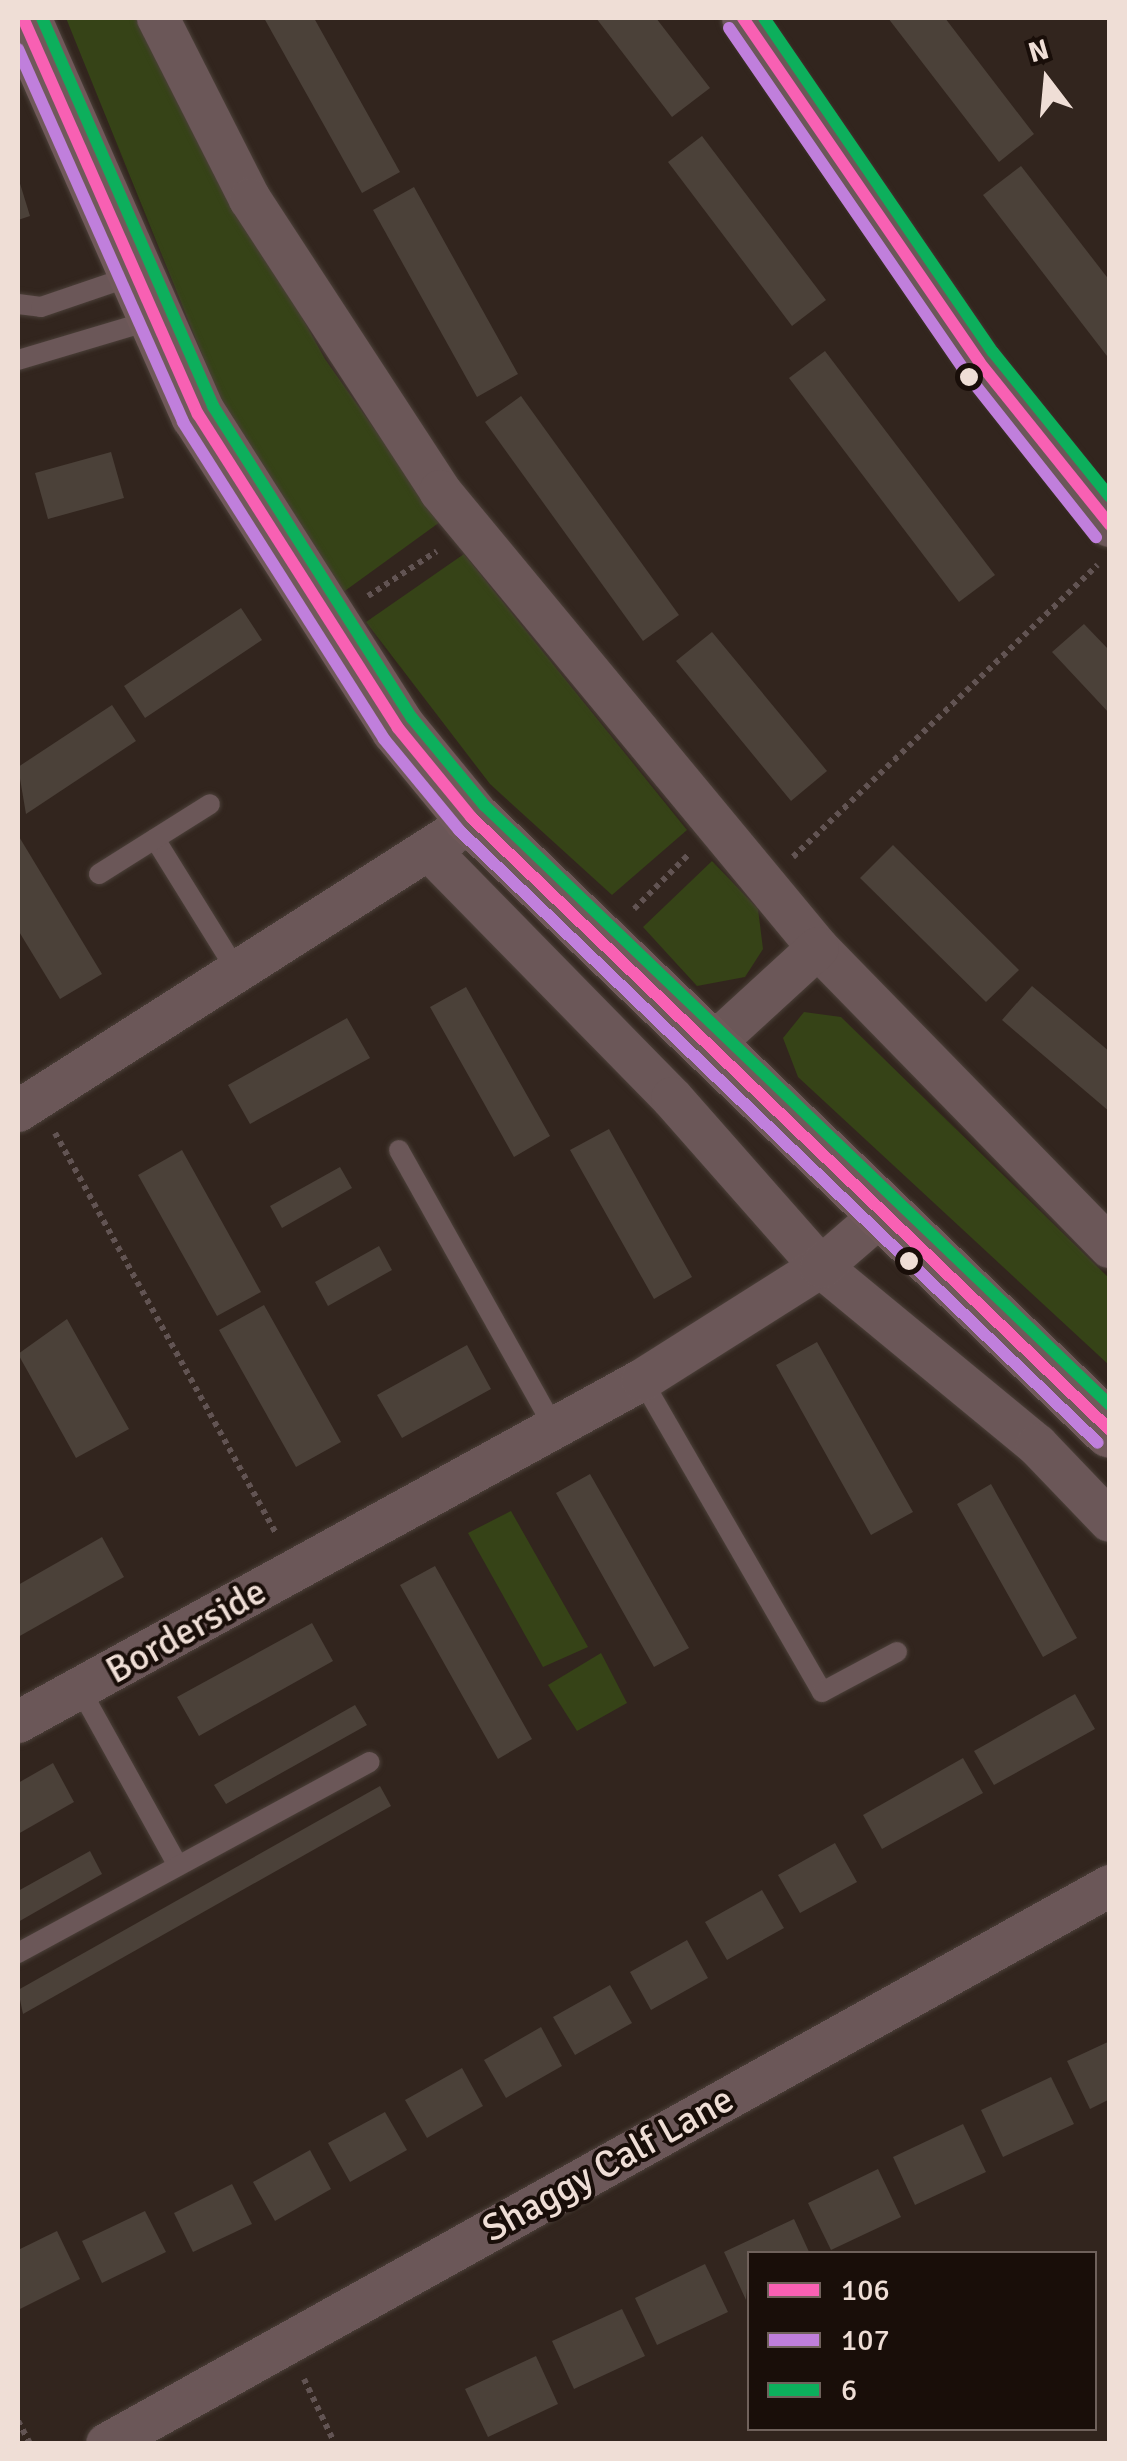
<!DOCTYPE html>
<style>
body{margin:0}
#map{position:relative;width:1127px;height:2461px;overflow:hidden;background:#32251e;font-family:Signika,sans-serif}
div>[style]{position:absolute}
.green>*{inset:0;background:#364317}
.building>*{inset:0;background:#4b4139}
.path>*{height:6px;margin-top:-3px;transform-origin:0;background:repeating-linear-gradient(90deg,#625453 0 5px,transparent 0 10px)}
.roads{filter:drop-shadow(0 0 2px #4b4039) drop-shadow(0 0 2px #4b4039)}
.lane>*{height:20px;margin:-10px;padding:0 10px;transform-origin:10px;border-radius:10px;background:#6b5758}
.street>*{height:42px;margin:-21px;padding:0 21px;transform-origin:21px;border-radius:21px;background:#6b5758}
.secondary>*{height:55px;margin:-27.5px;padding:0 27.5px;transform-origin:27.5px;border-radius:27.5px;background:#70595a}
.bus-1>*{height:12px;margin:-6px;padding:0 6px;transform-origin:6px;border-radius:6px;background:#f860b3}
.bus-2>*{height:12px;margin:-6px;padding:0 6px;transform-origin:6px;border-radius:6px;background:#c07fdc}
.bus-3>*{height:12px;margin:-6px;padding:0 6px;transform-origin:6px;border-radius:6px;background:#0daf5c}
.dots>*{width:28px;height:28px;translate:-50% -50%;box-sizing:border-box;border:5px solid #190e09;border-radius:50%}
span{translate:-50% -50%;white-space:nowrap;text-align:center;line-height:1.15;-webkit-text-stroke:8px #190e09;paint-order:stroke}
.street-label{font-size:38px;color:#efded6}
.frame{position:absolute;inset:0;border:20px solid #efded6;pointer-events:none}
.legend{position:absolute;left:747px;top:2251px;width:350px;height:180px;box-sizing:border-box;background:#190e09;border:2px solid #6f615b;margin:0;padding:12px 18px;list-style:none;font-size:30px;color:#efded6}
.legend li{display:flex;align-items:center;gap:20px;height:50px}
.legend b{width:50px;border:2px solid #6f615b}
.north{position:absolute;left:997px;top:30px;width:100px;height:100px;-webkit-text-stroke:8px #190e09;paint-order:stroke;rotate:344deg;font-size:28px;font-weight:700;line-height:40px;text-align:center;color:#efded6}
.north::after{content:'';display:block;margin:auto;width:35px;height:45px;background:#efded6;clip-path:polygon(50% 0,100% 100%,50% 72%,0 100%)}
</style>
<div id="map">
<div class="green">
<div style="clip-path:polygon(66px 18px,137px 18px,325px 359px,440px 522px,342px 593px,223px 406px)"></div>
<div style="clip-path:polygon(464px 554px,687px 830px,612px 895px,490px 784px,366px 622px)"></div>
<div style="clip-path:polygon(712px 861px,758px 909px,763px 949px,745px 977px,697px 986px,643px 927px)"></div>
<div style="clip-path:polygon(804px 1012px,841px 1017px,1109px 1278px,1109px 1365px,798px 1077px,783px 1038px)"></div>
<div style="clip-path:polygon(511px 1511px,588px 1647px,543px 1667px,468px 1533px)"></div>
<div style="clip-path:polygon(601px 1653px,627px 1703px,577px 1731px,548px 1685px)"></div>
</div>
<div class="building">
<div style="clip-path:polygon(264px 18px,314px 18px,400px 172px,362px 193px)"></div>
<div style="clip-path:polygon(596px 18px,656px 18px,710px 88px,672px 117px)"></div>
<div style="clip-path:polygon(888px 18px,945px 18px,1034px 134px,999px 162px)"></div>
<div style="clip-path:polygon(702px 136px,826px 300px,792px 326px,668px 162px)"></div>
<div style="clip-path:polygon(1021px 166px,1110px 281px,1107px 356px,983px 195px)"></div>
<div style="clip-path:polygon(18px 177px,30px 216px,18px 220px)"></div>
<div style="clip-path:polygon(414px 187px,518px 374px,477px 397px,373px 210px)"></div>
<div style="clip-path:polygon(825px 351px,995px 575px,959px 602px,789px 378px)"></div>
<div style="clip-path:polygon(521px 396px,679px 615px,643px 641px,485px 422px)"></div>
<div style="clip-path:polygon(111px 452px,124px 498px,48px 519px,35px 473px)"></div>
<div style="clip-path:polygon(241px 608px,262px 640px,145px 718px,124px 686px)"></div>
<div style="clip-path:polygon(1084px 624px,1110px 651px,1110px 714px,1052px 652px)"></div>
<div style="clip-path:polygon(712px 632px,827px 771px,791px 801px,676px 661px)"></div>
<div style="clip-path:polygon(112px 705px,136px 741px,26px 814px,18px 767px)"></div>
<div style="clip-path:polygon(18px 835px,102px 974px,60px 999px,18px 930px)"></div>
<div style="clip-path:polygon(893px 845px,1019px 970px,986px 1002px,860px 878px)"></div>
<div style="clip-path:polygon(1032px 986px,1110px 1052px,1110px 1112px,1002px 1020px)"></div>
<div style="clip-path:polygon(466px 987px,550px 1136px,514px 1157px,430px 1007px)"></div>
<div style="clip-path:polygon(347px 1018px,370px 1058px,250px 1124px,228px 1085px)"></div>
<div style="clip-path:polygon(609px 1129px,692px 1277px,654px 1299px,570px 1150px)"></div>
<div style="clip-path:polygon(182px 1150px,261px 1292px,217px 1316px,138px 1175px)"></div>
<div style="clip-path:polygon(340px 1167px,352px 1188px,282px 1228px,270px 1206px)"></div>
<div style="clip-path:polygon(379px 1246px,392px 1270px,328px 1306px,315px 1282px)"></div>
<div style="clip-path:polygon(264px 1305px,341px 1442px,296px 1467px,219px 1330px)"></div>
<div style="clip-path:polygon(67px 1319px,129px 1429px,76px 1458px,18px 1354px)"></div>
<div style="clip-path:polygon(817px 1342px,913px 1512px,871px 1535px,776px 1365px)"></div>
<div style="clip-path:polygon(467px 1345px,491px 1389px,402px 1438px,377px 1395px)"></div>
<div style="clip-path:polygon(590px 1474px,689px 1648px,654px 1667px,556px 1493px)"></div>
<div style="clip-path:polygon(991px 1484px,1077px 1638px,1043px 1657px,957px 1504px)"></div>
<div style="clip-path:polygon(102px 1537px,124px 1577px,18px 1637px,18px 1585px)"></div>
<div style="clip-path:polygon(435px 1566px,532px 1739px,498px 1759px,400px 1585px)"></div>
<div style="clip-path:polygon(312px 1623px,333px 1661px,199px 1736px,177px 1697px)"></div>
<div style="clip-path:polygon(1075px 1694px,1095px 1729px,994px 1785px,974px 1751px)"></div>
<div style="clip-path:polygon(355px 1705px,367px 1725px,226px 1804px,214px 1785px)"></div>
<div style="clip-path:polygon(963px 1758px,983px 1793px,882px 1849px,863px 1815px)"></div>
<div style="clip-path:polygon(53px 1763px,74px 1802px,18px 1834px,18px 1783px)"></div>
<div style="clip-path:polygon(380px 1786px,391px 1806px,23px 2014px,18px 1990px)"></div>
<div style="clip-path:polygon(835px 1843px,857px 1882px,800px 1913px,778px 1875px)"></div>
<div style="clip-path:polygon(90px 1851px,102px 1874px,18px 1922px,18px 1891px)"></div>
<div style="clip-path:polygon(762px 1890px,784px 1928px,727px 1960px,705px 1922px)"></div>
<div style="clip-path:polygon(687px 1940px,708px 1978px,651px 2010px,630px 1972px)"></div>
<div style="clip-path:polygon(610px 1985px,632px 2023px,575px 2055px,553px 2017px)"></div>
<div style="clip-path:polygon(541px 2027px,562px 2066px,506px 2098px,484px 2060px)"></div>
<div style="clip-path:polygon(1110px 2041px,1110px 2099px,1090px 2109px,1067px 2061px)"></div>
<div style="clip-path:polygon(462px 2068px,483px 2106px,427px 2138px,405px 2100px)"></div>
<div style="clip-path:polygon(1051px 2077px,1074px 2124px,1003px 2157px,981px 2110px)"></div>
<div style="clip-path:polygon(385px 2112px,407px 2150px,350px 2182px,328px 2143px)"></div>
<div style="clip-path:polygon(963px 2124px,986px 2172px,915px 2205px,893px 2157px)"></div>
<div style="clip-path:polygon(310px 2150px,331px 2189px,275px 2221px,253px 2182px)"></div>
<div style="clip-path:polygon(878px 2169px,901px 2217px,831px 2250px,808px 2203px)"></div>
<div style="clip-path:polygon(232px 2184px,252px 2224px,193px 2252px,174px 2213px)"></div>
<div style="clip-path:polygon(145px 2211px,166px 2252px,102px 2283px,82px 2241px)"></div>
<div style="clip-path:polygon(794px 2219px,810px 2254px,750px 2254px,746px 2300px,724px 2252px)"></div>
<div style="clip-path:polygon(57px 2231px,80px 2279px,18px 2310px,18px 2250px)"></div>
<div style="clip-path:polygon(705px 2264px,728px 2312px,657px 2345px,635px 2298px)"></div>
<div style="clip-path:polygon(622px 2309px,645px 2356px,574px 2389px,552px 2341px)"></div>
<div style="clip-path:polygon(536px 2356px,558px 2404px,488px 2437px,465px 2389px)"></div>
</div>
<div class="path">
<div style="left:368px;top:596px;width:82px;rotate:-33.1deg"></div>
<div style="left:793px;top:857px;width:422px;rotate:-43.8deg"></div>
<div style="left:634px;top:909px;width:78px;rotate:-45deg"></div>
<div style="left:55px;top:1133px;width:458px;rotate:61.1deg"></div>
<div style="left:304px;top:2379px;width:72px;rotate:64.5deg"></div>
<div style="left:18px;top:2421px;width:26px;rotate:62deg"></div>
</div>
<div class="roads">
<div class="lane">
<div style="left:18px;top:304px;width:23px;rotate:7deg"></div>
<div style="left:41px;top:307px;width:96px;rotate:-18.8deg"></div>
<div style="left:18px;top:360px;width:140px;rotate:-16.6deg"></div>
<div style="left:155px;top:839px;width:158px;rotate:58.2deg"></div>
<div style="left:99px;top:874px;width:131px;rotate:-32.2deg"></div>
<div style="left:399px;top:1150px;width:317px;rotate:60.8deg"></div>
<div style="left:642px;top:1380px;width:360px;rotate:60deg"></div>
<div style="left:822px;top:1692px;width:85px;rotate:-28.1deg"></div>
<div style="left:80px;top:1689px;width:202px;rotate:61deg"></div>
<div style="left:18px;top:1953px;width:400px;rotate:-28.5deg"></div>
</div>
<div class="street">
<div style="left:158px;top:18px;width:203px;rotate:63.1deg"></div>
<div style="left:250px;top:199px;width:348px;rotate:56.9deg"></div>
<div style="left:440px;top:491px;width:593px;rotate:50.4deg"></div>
<div style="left:818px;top:948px;width:418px;rotate:45.7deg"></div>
<div style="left:743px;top:18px;width:417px;rotate:55.5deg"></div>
<div style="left:979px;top:362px;width:210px;rotate:51.4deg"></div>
<div style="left:432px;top:853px;width:343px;rotate:45.6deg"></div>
<div style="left:672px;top:1098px;width:225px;rotate:48.6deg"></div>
<div style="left:821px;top:1267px;width:280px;rotate:39.5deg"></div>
<div style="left:1037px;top:1445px;width:105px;rotate:46.2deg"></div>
<div style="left:711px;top:1046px;width:145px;rotate:-42.5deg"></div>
<div style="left:18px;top:1111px;width:513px;rotate:-32.51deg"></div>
<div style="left:18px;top:1722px;width:712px;rotate:-28.73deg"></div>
<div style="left:642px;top:1380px;width:212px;rotate:-32.3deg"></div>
<div style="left:821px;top:1267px;width:79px;rotate:-40.9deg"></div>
<div style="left:107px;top:2444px;width:1148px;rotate:-29.09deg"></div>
</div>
<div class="secondary">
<div style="left:23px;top:18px;width:433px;rotate:66.2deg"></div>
<div style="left:198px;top:414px;width:372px;rotate:57.5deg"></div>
<div style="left:398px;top:728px;width:115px;rotate:50.6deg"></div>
<div style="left:471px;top:817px;width:885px;rotate:43.81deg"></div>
</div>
</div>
<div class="bus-1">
<div style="left:23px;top:18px;width:433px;rotate:66.2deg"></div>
<div style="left:198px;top:414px;width:372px;rotate:57.5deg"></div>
<div style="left:398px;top:728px;width:115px;rotate:50.6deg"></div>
<div style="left:471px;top:817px;width:885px;rotate:43.81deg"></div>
<div style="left:743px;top:18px;width:417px;rotate:55.5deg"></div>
<div style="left:979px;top:362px;width:209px;rotate:51.2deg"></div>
</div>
<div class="bus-2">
<div style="left:729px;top:28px;width:417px;rotate:55.5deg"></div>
<div style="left:965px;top:372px;width:211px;rotate:51.6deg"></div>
<div style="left:18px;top:49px;width:408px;rotate:66.1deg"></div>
<div style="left:183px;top:422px;width:375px;rotate:57.6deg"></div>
<div style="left:384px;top:739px;width:118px;rotate:50.5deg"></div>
<div style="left:459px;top:830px;width:885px;rotate:43.81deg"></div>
</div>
<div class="bus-3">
<div style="left:42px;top:18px;width:424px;rotate:66.2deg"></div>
<div style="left:213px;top:406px;width:370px;rotate:57.5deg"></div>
<div style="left:412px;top:718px;width:113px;rotate:50.4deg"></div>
<div style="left:484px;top:805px;width:867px;rotate:43.79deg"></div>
<div style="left:764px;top:18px;width:405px;rotate:55.6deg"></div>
<div style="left:993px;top:352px;width:186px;rotate:51.1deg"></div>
</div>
<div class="dots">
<div style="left:969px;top:377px;background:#efded6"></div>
<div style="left:909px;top:1261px;background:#efded6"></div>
</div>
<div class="street-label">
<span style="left:186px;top:1631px;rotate:-29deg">Borderside</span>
<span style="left:608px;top:2164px;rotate:-29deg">Shaggy Calf Lane</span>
</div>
<div class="frame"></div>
<ul class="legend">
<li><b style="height:12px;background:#f860b3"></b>106</li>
<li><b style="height:12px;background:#c07fdc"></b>107</li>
<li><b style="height:12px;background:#0daf5c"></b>6</li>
</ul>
<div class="north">N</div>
</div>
